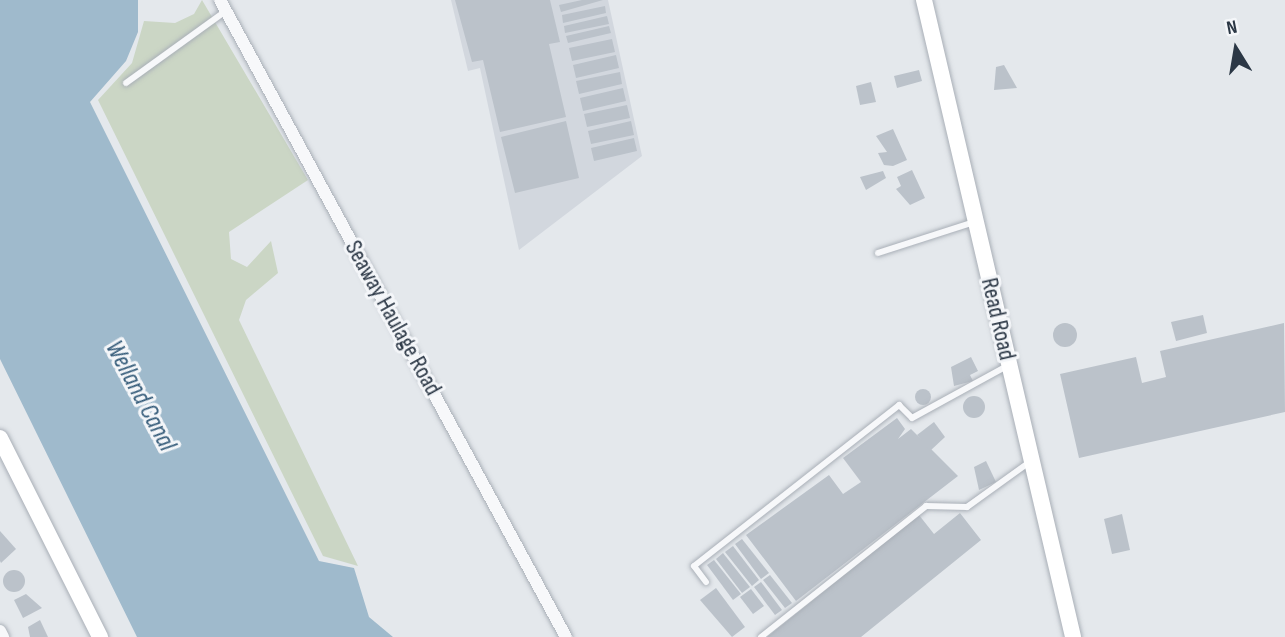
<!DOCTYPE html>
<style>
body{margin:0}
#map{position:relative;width:1285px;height:637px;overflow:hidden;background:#e4e8ec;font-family:"Sofia Sans Condensed",sans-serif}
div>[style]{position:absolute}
.built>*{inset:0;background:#d2d7de}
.green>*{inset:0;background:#cbd6c5}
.water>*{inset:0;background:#9fbacc}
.building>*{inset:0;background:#bbc2ca}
.round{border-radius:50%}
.roads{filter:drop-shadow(0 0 2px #a9afb7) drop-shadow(0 0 2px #a9afb7)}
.lane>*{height:6px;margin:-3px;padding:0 3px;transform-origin:3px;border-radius:3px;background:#f7f8fa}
.street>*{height:12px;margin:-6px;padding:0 6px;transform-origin:6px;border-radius:6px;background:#f7f8fa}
.secondary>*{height:16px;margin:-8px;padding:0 8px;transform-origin:8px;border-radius:8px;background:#fff}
span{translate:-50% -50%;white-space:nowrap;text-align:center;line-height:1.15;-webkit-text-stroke:6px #f4f6f9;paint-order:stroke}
.street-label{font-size:24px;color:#2b3745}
.water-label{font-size:26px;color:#345b79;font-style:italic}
.north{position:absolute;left:1201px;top:14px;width:70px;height:70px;-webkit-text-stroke:5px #f4f6f9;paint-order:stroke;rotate:349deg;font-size:19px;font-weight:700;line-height:28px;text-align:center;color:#2b3745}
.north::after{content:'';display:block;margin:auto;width:24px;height:32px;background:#2b3745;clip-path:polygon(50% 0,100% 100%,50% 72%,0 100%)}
</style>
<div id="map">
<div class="built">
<div style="clip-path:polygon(451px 0,608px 0,642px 156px,519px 250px,480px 68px,468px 71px)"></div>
</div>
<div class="green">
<div style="clip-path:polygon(202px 0,308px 180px,229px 232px,231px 259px,247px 267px,271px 241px,278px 273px,246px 300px,239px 320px,358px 566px,323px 556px,98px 100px,132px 63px,144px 21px,175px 23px,194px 14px)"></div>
</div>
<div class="water">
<div style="clip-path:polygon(0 0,138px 0,138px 32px,126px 61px,90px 102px,319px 561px,354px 568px,369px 617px,393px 637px,137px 637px,0 359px)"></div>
</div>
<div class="building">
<div style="clip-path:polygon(455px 0,550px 0,560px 42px,549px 44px,566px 117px,500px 132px,483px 60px,472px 62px)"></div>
<div style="clip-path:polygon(603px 0,561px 12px,559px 5px,582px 0)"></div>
<div style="clip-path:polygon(605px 6px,606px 13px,563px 23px,562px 15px)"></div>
<div style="clip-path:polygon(607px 16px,609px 24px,565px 33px,564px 26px)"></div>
<div style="clip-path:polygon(609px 26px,611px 33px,568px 43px,566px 36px)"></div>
<div style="clip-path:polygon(612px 39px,615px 52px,572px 61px,569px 48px)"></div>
<div style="clip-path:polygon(616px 55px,619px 68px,576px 78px,573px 65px)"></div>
<div style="clip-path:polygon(1004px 65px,1017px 88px,994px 90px,996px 67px)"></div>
<div style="clip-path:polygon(919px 70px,922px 81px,897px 88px,894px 76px)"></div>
<div style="clip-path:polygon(620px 72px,622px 84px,579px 94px,576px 81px)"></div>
<div style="clip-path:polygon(871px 82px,876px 102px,860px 105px,856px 86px)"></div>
<div style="clip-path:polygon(623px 88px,626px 101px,583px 111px,580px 98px)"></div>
<div style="clip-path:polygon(627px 105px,630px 118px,587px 127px,584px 114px)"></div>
<div style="clip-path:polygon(566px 121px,579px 178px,515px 193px,501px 137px)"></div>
<div style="clip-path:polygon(631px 121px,634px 135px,591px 144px,588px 131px)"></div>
<div style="clip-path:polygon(893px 129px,907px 160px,893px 166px,884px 165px,878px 153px,887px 152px,876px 136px)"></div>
<div style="clip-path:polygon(634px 138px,637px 151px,594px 161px,591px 148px)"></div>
<div style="clip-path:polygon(912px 170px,925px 198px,910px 205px,896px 189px,901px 186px,897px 177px)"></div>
<div style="clip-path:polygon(883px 171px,886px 178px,866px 190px,860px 177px)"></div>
<div style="clip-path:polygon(1203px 315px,1207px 333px,1176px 341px,1171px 322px)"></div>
<div class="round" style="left:1053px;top:323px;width:24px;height:24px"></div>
<div style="clip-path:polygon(1284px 323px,1285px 412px,1079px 458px,1060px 374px,1136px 357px,1142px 383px,1166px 377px,1160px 351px)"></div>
<div style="clip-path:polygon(971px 357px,978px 371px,970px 375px,973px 381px,954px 386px,951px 367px)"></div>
<div class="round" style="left:915px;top:389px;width:16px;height:16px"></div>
<div class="round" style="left:963px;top:396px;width:22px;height:22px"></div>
<div style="clip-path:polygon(897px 418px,905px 429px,898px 439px,911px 429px,958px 476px,796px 601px,746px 535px,829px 475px,843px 494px,861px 482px,843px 458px)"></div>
<div style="clip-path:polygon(934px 422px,945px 437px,930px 451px,917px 435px)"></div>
<div style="clip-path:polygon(986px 461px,996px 482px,979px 490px,974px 467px)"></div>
<div style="clip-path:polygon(960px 513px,981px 540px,861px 637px,767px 637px,919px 515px,934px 534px)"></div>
<div style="clip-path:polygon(1122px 514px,1130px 550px,1112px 554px,1104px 519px)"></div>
<div style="clip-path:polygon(0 531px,16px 549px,1px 563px,0 561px)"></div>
<div style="clip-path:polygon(742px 539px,769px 573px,761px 579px,735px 544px)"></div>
<div style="clip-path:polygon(733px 546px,759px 580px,752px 586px,725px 552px)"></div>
<div style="clip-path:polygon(723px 553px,750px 587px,742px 593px,716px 559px)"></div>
<div style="clip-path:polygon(714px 560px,741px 594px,733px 600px,707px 565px)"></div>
<div class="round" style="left:3px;top:570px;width:22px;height:22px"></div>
<div style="clip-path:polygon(770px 575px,792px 603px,785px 608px,763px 580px)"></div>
<div style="clip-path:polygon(761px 582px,782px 610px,775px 615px,754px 587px)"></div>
<div style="clip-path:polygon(716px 588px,745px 627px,732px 637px,700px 600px)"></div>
<div style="clip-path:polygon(751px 589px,764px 606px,753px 614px,740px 597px)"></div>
<div style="clip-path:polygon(26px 594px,42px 608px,23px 618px,14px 600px)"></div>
<div style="clip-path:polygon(40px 620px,48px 637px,30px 637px,28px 627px)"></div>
</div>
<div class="roads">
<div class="lane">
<div style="left:126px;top:83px;width:123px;rotate:-35.8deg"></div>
<div style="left:878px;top:253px;width:101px;rotate:-17.9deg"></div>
<div style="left:706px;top:582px;width:20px;rotate:-127deg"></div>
<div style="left:694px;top:566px;width:261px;rotate:-38.1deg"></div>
<div style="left:899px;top:405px;width:18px;rotate:45deg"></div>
<div style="left:912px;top:418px;width:108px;rotate:-28.7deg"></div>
<div style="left:761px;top:637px;width:211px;rotate:-38.4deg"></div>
<div style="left:926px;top:506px;width:41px;rotate:1.4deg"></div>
<div style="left:967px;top:507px;width:79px;rotate:-35.7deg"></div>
</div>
<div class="street">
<div style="left:220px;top:0;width:725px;rotate:61.49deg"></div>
<div style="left:0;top:631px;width:7px;rotate:63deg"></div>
</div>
<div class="secondary">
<div style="left:924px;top:0;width:654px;rotate:76.83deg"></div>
<div style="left:0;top:438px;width:223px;rotate:63.3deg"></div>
</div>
</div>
<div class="street-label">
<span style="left:393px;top:318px;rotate:61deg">Seaway Haulage Road</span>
<span style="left:998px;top:319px;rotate:77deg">Read Road</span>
</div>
<div class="water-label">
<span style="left:140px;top:396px;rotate:62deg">Welland Canal</span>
</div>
<div class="north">N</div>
</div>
